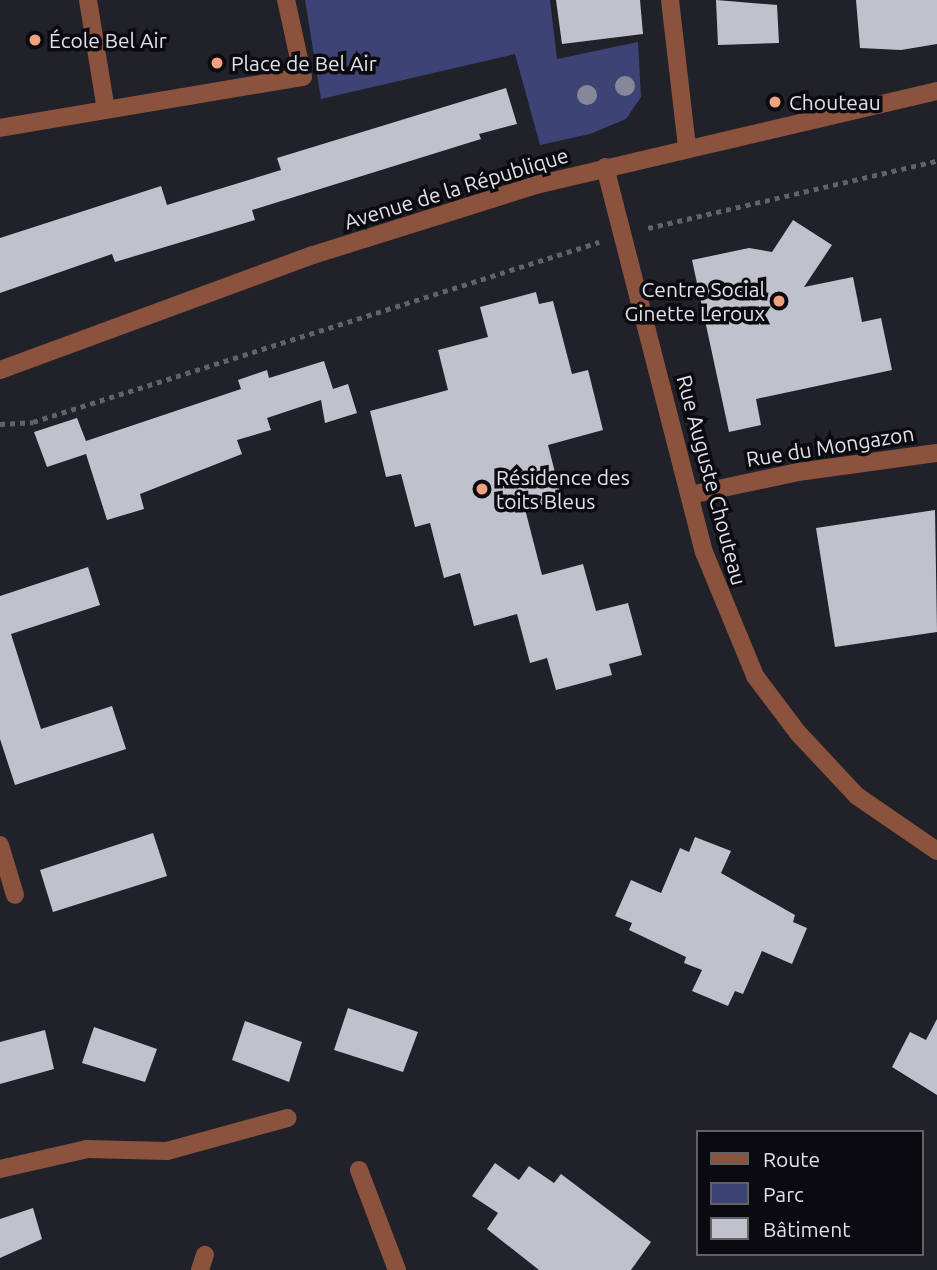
<!DOCTYPE html>
<meta charset="utf-8">
<style>
body{margin:0}
#map{position:relative;width:937px;height:1270px;overflow:hidden;background:#202129;font-family:Ubuntu,sans-serif}
div>[style]{position:absolute}
.green>*{inset:0;background:#3d4375}
.building>*{inset:0;background:#bfc1cc}
.path>*{height:4.5px;margin-top:-2.25px;transform-origin:0;background:repeating-linear-gradient(90deg,#61626a 0 5px,transparent 0 10px)}
.minor>*{height:18px;margin:-9px;padding:0 9px;transform-origin:9px;border-radius:9px;background:#8b533d}
.trees>*{width:20px;height:20px;margin:-10px;border-radius:50%;background:#858898}
.dots>*{width:19px;height:19px;translate:-50% -50%;box-sizing:border-box;border:4px solid #0b0b0f;border-radius:50%}
span{translate:-50% -50%;white-space:nowrap;text-align:center;line-height:1.15;-webkit-text-stroke:7px #0b0b0f;paint-order:stroke}
.poi-label{font-size:21px;color:#e1e2e8}
.left{translate:0 -50%;text-align:left}
.right{translate:-100% -50%;text-align:right}
.street-label{font-size:21px;color:#e1e2e8}
.legend{position:absolute;left:696px;top:1130px;width:228px;height:126px;box-sizing:border-box;background:#0b0b0f;border:2px solid #616166;margin:0;padding:9px 12px;list-style:none;font-size:21px;color:#e1e2e8}
.legend li{display:flex;align-items:center;gap:14px;height:35px}
.legend b{width:35px;border:2px solid #616166}
</style>
<div id="map">
<div class="green">
<div style="clip-path:polygon(305px 0,550px 0,557px 59px,638px 42px,641px 97px,626px 119px,590px 134px,540px 145px,515px 54px,321px 99px)"></div>
</div>
<div class="building">
<div style="clip-path:polygon(556px 0,640px 0,643px 34px,562px 44px)"></div>
<div style="clip-path:polygon(716px 0,777px 5px,779px 43px,718px 45px)"></div>
<div style="clip-path:polygon(856px 0,937px 0,937px 44px,901px 50px,860px 48px)"></div>
<div style="clip-path:polygon(506px 88px,517px 124px,479px 134px,481px 139px,252px 210px,255px 220px,115px 262px,112px 254px,0 293px,0 238px,161px 186px,167px 205px,281px 170px,277px 158px)"></div>
<div style="clip-path:polygon(793px 220px,832px 245px,804px 287px,853px 277px,862px 322px,881px 318px,892px 370px,756px 399px,761px 425px,729px 432px,692px 260px,749px 248px,772px 252px)"></div>
<div style="clip-path:polygon(536px 292px,539px 304px,553px 301px,572px 374px,588px 370px,603px 430px,548px 445px,562px 500px,525px 509px,542px 575px,583px 564px,596px 611px,628px 603px,642px 655px,609px 664px,612px 675px,556px 690px,547px 658px,530px 663px,517px 614px,474px 626px,460px 573px,444px 578px,430px 523px,415px 527px,401px 474px,386px 477px,370px 411px,448px 390px,438px 350px,488px 337px,480px 307px)"></div>
<div style="clip-path:polygon(324px 361px,333px 389px,348px 384px,357px 413px,325px 423px,321px 400px,267px 418px,271px 430px,237px 440px,242px 454px,140px 494px,144px 509px,107px 520px,86px 454px,47px 467px,34px 432px,77px 418px,86px 441px,241px 389px,238px 380px,267px 370px,269px 378px)"></div>
<div style="clip-path:polygon(935px 510px,937px 632px,835px 647px,816px 528px)"></div>
<div style="clip-path:polygon(88px 567px,100px 605px,11px 634px,41px 729px,112px 706px,126px 749px,15px 785px,0 739px,0 596px)"></div>
<div style="clip-path:polygon(153px 833px,167px 876px,53px 912px,40px 870px)"></div>
<div style="clip-path:polygon(695px 837px,731px 851px,721px 873px,795px 915px,793px 922px,807px 928px,792px 964px,762px 951px,743px 994px,735px 991px,728px 1006px,692px 991px,702px 970px,684px 963px,686px 957px,629px 930px,632px 923px,615px 916px,631px 880px,661px 893px,680px 848px,689px 852px)"></div>
<div style="clip-path:polygon(348px 1008px,418px 1032px,403px 1072px,334px 1050px)"></div>
<div style="clip-path:polygon(937px 1019px,937px 1095px,892px 1067px,910px 1032px,926px 1040px)"></div>
<div style="clip-path:polygon(245px 1021px,302px 1042px,289px 1082px,232px 1060px)"></div>
<div style="clip-path:polygon(94px 1027px,157px 1049px,145px 1082px,82px 1063px)"></div>
<div style="clip-path:polygon(45px 1030px,54px 1069px,0 1084px,0 1042px)"></div>
<div style="clip-path:polygon(495px 1163px,519px 1180px,529px 1166px,554px 1183px,561px 1174px,651px 1242px,631px 1270px,539px 1270px,487px 1229px,498px 1213px,472px 1196px)"></div>
<div style="clip-path:polygon(33px 1208px,42px 1239px,0 1258px,0 1219px)"></div>
</div>
<div class="path">
<div style="left:648px;top:228px;width:297px;rotate:-13.1deg"></div>
<div style="left:0;top:424px;width:33px;rotate:-3deg"></div>
<div style="left:33px;top:422px;width:594px;rotate:-17.64deg"></div>
</div>
<div class="minor">
<div style="left:88px;top:0;width:111px;rotate:80.7deg"></div>
<div style="left:670px;top:0;width:147px;rotate:83.4deg"></div>
<div style="left:0;top:128px;width:307px;rotate:-9.6deg"></div>
<div style="left:303px;top:77px;width:79px;rotate:-102.4deg"></div>
<div style="left:605px;top:167px;width:398px;rotate:75.6deg"></div>
<div style="left:704px;top:552px;width:134px;rotate:67.6deg"></div>
<div style="left:755px;top:676px;width:71px;rotate:53deg"></div>
<div style="left:798px;top:733px;width:86px;rotate:46.9deg"></div>
<div style="left:857px;top:796px;width:97px;rotate:34.5deg"></div>
<div style="left:0;top:370px;width:333px;rotate:-20.2deg"></div>
<div style="left:313px;top:255px;width:234px;rotate:-17.4deg"></div>
<div style="left:536px;top:185px;width:412px;rotate:-13.2deg"></div>
<div style="left:690px;top:495px;width:110px;rotate:-12deg"></div>
<div style="left:798px;top:472px;width:140px;rotate:-7.8deg"></div>
<div style="left:0;top:845px;width:52px;rotate:73.3deg"></div>
<div style="left:0;top:1169px;width:89px;rotate:-12.9deg"></div>
<div style="left:87px;top:1149px;width:80px;rotate:1.4deg"></div>
<div style="left:167px;top:1151px;width:125px;rotate:-15.3deg"></div>
<div style="left:359px;top:1170px;width:107px;rotate:69.2deg"></div>
<div style="left:200px;top:1270px;width:16px;rotate:-72deg"></div>
</div>
<div class="trees">
<div style="left:625px;top:86px"></div>
<div style="left:587px;top:95px"></div>
</div>
<div class="dots">
<div style="left:35px;top:40px;background:#f2a080"></div>
<div style="left:217px;top:63px;background:#f2a080"></div>
<div style="left:775px;top:102px;background:#f2a080"></div>
<div style="left:779px;top:301px;background:#f2a080"></div>
<div style="left:482px;top:489px;background:#f2a080"></div>
</div>
<div class="poi-label">
<span class="left" style="left:49px;top:40px">École Bel Air</span>
<span class="left" style="left:231px;top:63px">Place de Bel Air</span>
<span class="left" style="left:789px;top:102px">Chouteau</span>
<span class="right" style="left:765px;top:301px">Centre Social<br>Ginette Leroux</span>
<span class="left" style="left:496px;top:489px">Résidence des<br>toits Bleus</span>
</div>
<div class="street-label">
<span style="left:456px;top:188px;rotate:-17deg">Avenue de la République</span>
<span style="left:830px;top:446px;rotate:-9deg">Rue du Mongazon</span>
<span style="left:712px;top:480px;rotate:75deg">Rue Auguste Chouteau</span>
</div>
<ul class="legend">
<li><b style="height:9px;background:#8b533d"></b>Route</li>
<li><b style="height:19px;background:#3d4375"></b>Parc</li>
<li><b style="height:19px;background:#bfc1cc"></b>Bâtiment</li>
</ul>
</div>
